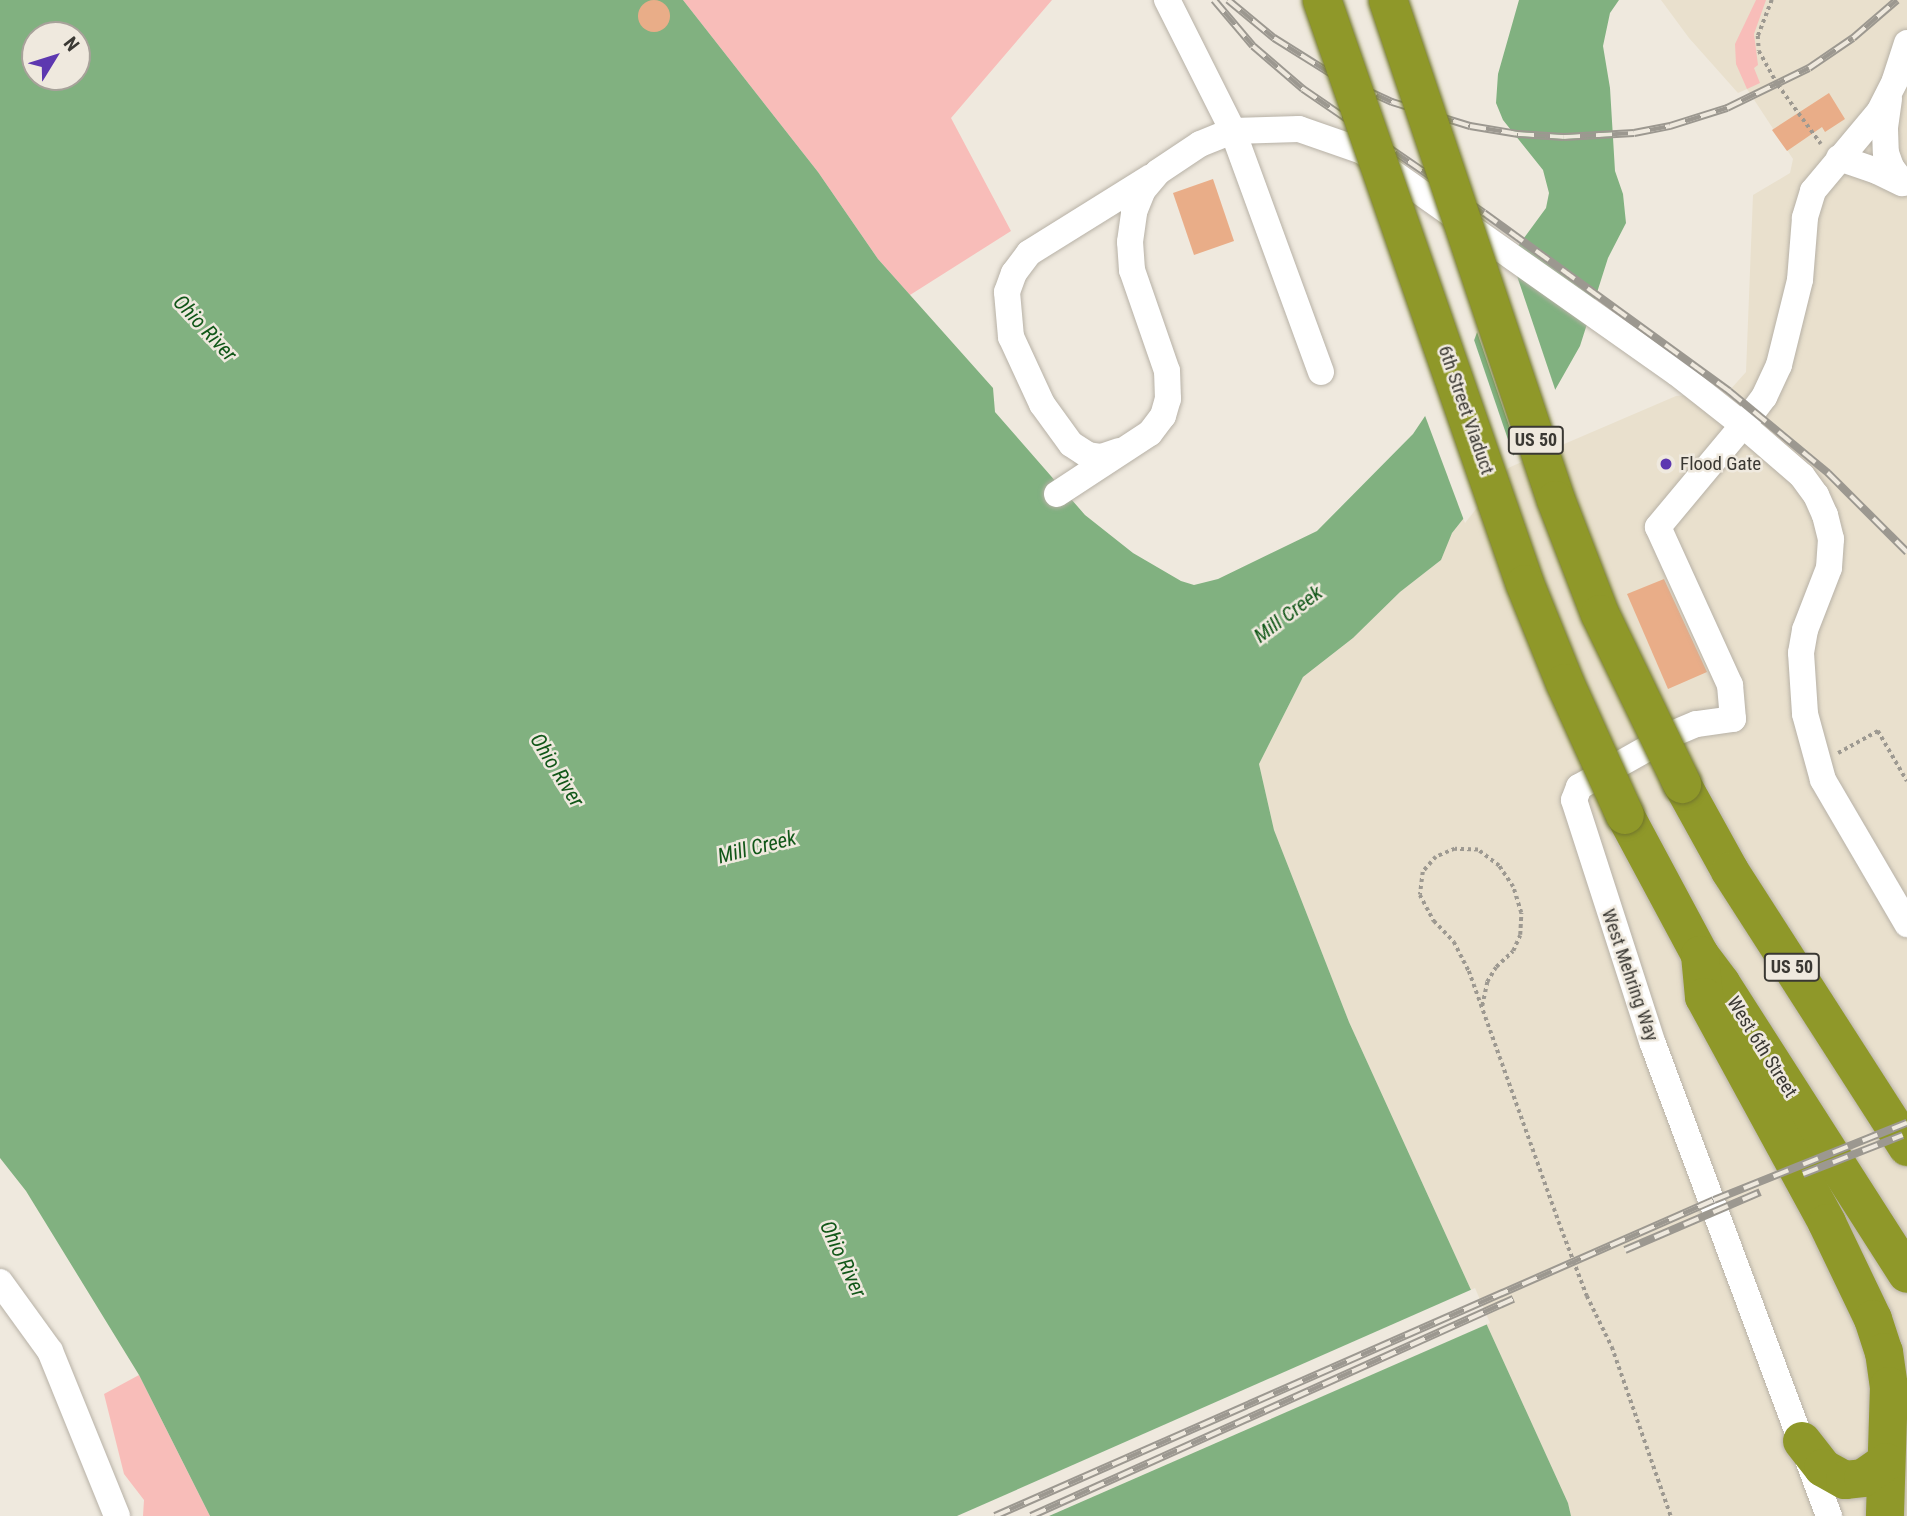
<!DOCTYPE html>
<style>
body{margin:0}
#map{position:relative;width:1907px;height:1516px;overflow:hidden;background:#efe9de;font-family:"Roboto Condensed",sans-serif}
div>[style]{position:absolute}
.built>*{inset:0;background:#e9e0cd}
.green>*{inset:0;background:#f8bdb9}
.water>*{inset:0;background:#81b180}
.pier>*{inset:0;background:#efe9de}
.building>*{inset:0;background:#e9ad88}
.round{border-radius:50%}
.path>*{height:3.5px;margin-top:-1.75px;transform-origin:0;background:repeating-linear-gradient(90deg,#9d9991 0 3.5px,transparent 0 7px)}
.roads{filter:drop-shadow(0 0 2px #b7b1a6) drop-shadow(0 0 2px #b7b1a6)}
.minor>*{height:26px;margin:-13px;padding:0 13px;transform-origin:13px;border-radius:13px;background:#fff}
.highway>*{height:38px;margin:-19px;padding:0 19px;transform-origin:19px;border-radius:19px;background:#8f9829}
.rail>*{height:8px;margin-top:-4px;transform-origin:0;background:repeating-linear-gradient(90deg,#efe9de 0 16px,#9c9890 0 32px);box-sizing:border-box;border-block:2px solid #9c9890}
.bridges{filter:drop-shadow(0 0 2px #71762c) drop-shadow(0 0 2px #71762c)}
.highway-bridge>*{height:38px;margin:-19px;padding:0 19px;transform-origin:19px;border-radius:19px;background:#8f9829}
.dots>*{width:19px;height:19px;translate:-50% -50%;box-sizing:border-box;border:4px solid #efe9de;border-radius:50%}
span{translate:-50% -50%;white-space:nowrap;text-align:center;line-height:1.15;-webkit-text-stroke:5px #efe9de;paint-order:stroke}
.shield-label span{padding:2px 5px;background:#efe9de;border:2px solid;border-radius:5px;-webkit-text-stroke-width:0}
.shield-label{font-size:18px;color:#3a3833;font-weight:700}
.street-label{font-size:19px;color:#3a3833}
.poi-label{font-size:19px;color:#3a3833}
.left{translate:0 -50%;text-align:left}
.water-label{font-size:21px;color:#115718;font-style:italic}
.north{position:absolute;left:21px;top:21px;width:70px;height:70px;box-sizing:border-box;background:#efe9de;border:2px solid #a7a29a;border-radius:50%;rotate:52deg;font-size:19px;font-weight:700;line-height:28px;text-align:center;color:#3a3833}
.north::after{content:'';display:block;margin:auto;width:24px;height:32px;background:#5d38b0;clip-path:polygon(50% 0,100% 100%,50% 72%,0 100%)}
</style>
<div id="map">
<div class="built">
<div style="clip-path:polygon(1661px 0,1907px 0,1907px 1516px,1571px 1516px,1568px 1503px,1349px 1022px,1274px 830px,1259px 764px,1303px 677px,1353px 638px,1400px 592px,1441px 560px,1448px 538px,1501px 471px,1676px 396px,1729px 391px,1746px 372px,1753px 195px,1790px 173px,1793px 159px,1747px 89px,1738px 93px,1689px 38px)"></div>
</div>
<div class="green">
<div style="clip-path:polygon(683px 0,1052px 0,951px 118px,1011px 231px,910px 295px,878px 259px,818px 172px)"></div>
<div style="clip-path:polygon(1756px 0,1766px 0,1754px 34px,1758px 65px,1754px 68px,1760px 83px,1747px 89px,1736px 64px,1735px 44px)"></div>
<div style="clip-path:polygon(139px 1375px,210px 1516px,143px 1516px,144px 1500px,124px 1474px,104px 1394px)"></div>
</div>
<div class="water">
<div style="clip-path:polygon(evenodd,0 0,683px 0,818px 172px,878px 259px,993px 388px,995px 412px,1085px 515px,1133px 553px,1181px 581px,1194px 585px,1218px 579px,1317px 531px,1413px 434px,1472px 346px,1499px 272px,1546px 208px,1549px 193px,1543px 170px,1503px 120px,1496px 103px,1498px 74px,1519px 0,1619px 0,1610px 13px,1603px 46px,1610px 88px,1615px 171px,1623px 194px,1626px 223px,1608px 258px,1580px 346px,1529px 436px,1452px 533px,1441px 560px,1400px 592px,1353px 638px,1303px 677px,1259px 764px,1274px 830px,1349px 1022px,1568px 1503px,1571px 1516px,210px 1516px,139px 1375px,26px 1191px,0 1158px,0 0,35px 35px,77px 35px,77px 77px,35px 77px,35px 35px)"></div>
</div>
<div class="pier">
<div style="clip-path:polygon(1509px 252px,1557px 395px,1519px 455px,1475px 326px,1495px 271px)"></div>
<div style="clip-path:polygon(1472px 334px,1515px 460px,1465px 523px,1424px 413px)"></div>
<div style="clip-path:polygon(1475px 1288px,1490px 1323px,1049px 1516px,957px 1516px)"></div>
</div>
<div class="building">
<div class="round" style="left:638px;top:0;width:32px;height:32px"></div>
<div style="clip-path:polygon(1829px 93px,1845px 119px,1825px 132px,1822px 127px,1787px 151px,1772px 130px)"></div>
<div style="clip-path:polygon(1213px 179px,1234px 241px,1194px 255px,1173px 193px)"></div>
<div style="clip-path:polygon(1664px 579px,1707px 672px,1668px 689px,1627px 594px)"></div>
</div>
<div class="path">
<div style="left:1772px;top:0;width:39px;rotate:111deg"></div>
<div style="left:1758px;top:36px;width:15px;rotate:86deg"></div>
<div style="left:1759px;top:51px;width:39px;rotate:61deg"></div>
<div style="left:1778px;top:85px;width:73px;rotate:53.9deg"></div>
<div style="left:1838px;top:753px;width:46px;rotate:-28.8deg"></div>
<div style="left:1878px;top:731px;width:58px;rotate:59.9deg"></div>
<div style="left:1482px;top:1006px;width:25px;rotate:-78deg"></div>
<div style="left:1487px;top:982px;width:17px;rotate:-59deg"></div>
<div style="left:1496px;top:967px;width:23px;rotate:-43deg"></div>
<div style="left:1513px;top:951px;width:17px;rotate:-66deg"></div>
<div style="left:1520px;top:935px;width:22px;rotate:-87deg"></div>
<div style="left:1521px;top:913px;width:27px;rotate:-107deg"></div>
<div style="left:1513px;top:887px;width:25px;rotate:-124deg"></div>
<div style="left:1499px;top:866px;width:26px;rotate:-143deg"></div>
<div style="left:1478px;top:850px;width:23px;rotate:-178deg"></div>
<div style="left:1455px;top:849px;width:21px;rotate:157deg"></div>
<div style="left:1436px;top:857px;width:20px;rotate:131deg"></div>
<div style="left:1423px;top:872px;width:23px;rotate:97deg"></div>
<div style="left:1420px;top:895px;width:30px;rotate:62deg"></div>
<div style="left:1434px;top:921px;width:29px;rotate:46deg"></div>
<div style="left:1454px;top:942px;width:33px;rotate:63deg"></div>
<div style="left:1469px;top:971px;width:273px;rotate:70.3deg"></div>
<div style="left:1561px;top:1228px;width:73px;rotate:69.1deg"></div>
<div style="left:1587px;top:1296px;width:57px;rotate:63.9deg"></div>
<div style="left:1612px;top:1347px;width:179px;rotate:70.8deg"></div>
</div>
<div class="roads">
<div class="minor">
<div style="left:1907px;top:43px;width:40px;rotate:108deg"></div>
<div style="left:1895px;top:81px;width:35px;rotate:117deg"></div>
<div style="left:1879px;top:112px;width:103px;rotate:129.9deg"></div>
<div style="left:1813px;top:191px;width:28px;rotate:107deg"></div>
<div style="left:1805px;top:218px;width:62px;rotate:94.6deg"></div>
<div style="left:1800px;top:280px;width:88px;rotate:103.9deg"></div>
<div style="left:1779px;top:365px;width:35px;rotate:115deg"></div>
<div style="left:1764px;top:397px;width:35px;rotate:127deg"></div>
<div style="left:1743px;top:425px;width:78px;rotate:40.8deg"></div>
<div style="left:1802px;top:476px;width:24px;rotate:54deg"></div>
<div style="left:1816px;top:495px;width:22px;rotate:66deg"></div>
<div style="left:1825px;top:515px;width:25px;rotate:76deg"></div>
<div style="left:1831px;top:539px;width:29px;rotate:94deg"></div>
<div style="left:1829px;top:568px;width:66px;rotate:111.2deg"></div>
<div style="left:1805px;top:630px;width:23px;rotate:100deg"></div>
<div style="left:1801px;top:653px;width:61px;rotate:86.2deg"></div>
<div style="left:1805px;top:714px;width:68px;rotate:74.7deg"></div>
<div style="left:1823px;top:780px;width:167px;rotate:59.7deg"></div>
<div style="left:1889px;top:99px;width:30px;rotate:98deg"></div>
<div style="left:1885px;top:129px;width:24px;rotate:88deg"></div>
<div style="left:1886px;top:153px;width:15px;rotate:70deg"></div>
<div style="left:1891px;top:167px;width:20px;rotate:53deg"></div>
<div style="left:1839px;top:158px;width:40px;rotate:18.9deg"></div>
<div style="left:1877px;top:171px;width:28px;rotate:26deg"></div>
<div style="left:1321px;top:372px;width:257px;rotate:-110.1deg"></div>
<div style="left:1233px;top:131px;width:66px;rotate:-1.7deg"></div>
<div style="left:1299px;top:129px;width:67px;rotate:19.2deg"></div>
<div style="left:1362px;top:151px;width:385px;rotate:35.2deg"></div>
<div style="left:1677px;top:373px;width:84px;rotate:38.2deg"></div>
<div style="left:1743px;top:425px;width:133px;rotate:129.8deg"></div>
<div style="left:1658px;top:527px;width:174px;rotate:65.5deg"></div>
<div style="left:1730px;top:685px;width:34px;rotate:85deg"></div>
<div style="left:1733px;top:719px;width:37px;rotate:172deg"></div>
<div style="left:1696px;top:724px;width:25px;rotate:157deg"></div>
<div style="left:1673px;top:734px;width:108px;rotate:150.6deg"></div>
<div style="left:1579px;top:787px;width:14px;rotate:111deg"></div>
<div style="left:1574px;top:800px;width:256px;rotate:72.1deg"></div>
<div style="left:1653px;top:1044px;width:504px;rotate:69.55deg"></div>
<div style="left:1119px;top:451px;width:18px;rotate:161deg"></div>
<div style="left:1102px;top:457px;width:14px;rotate:-172deg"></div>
<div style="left:1088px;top:455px;width:20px;rotate:-147deg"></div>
<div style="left:1071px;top:444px;width:49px;rotate:-125.9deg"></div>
<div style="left:1042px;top:404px;width:74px;rotate:-114.8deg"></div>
<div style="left:1011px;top:337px;width:45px;rotate:-95.1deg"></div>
<div style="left:1007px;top:292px;width:20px;rotate:-70deg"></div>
<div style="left:1014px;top:273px;width:25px;rotate:-53deg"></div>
<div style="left:1029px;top:253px;width:144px;rotate:-31.9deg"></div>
<div style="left:1057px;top:494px;width:111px;rotate:-33.3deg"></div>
<div style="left:1150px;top:433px;width:21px;rotate:-53deg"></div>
<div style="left:1163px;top:416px;width:18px;rotate:-74deg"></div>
<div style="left:1168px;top:399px;width:28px;rotate:-92deg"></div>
<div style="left:1167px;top:371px;width:107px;rotate:-109.1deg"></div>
<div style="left:1132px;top:270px;width:28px;rotate:-94deg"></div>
<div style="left:1130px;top:242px;width:30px;rotate:-82deg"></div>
<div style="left:1134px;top:212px;width:24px;rotate:-68deg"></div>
<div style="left:1143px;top:190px;width:23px;rotate:-50deg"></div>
<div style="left:1158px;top:172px;width:50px;rotate:-33.7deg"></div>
<div style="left:1200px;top:144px;width:35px;rotate:-22deg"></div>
<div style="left:1233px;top:131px;width:147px;rotate:-116.7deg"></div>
<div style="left:0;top:1282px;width:85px;rotate:54.1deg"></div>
<div style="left:50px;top:1351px;width:178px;rotate:67.9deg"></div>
</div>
<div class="highway">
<div style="left:1682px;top:784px;width:99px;rotate:61.1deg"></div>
<div style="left:1730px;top:871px;width:328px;rotate:57.3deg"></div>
<div style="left:1625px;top:815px;width:159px;rotate:61.8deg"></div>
<div style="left:1700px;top:955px;width:35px;rotate:53deg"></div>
<div style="left:1721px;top:983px;width:345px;rotate:57.4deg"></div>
<div style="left:1700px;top:955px;width:42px;rotate:84.6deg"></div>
<div style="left:1704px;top:997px;width:257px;rotate:61.4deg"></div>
<div style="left:1827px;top:1223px;width:106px;rotate:64.4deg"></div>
<div style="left:1873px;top:1319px;width:35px;rotate:72deg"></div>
<div style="left:1884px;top:1352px;width:34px;rotate:82deg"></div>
<div style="left:1889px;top:1386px;width:130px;rotate:91.8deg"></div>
<div style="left:1802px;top:1441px;width:34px;rotate:52deg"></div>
<div style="left:1823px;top:1468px;width:25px;rotate:29deg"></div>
<div style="left:1845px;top:1480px;width:18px;rotate:-6deg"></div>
<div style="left:1863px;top:1478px;width:28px;rotate:-35deg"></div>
</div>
</div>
<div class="rail">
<div style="left:1214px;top:0;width:60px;rotate:49.7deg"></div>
<div style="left:1253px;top:46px;width:66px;rotate:40.7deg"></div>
<div style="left:1303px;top:89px;width:219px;rotate:34.4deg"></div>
<div style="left:1484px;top:213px;width:303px;rotate:36deg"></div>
<div style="left:1729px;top:391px;width:129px;rotate:39.6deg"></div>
<div style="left:1828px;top:473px;width:112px;rotate:45deg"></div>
<div style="left:1228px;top:0;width:60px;rotate:39.6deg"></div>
<div style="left:1274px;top:38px;width:70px;rotate:32.1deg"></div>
<div style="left:1333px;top:75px;width:65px;rotate:24.6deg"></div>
<div style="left:1392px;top:102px;width:82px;rotate:17.1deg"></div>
<div style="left:1470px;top:126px;width:49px;rotate:9.5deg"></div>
<div style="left:1518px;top:134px;width:46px;rotate:3.7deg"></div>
<div style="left:1564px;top:137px;width:70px;rotate:-3.3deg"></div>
<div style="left:1634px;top:133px;width:37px;rotate:-11deg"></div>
<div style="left:1670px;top:126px;width:60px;rotate:-17.5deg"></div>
<div style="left:1727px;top:108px;width:91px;rotate:-26deg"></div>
<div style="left:1809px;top:68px;width:53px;rotate:-34.3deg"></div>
<div style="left:1853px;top:38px;width:58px;rotate:-40.8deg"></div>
<div style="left:1803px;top:1174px;width:107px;rotate:-21.3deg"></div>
<div style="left:1625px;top:1250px;width:147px;rotate:-23.2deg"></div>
<div style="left:995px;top:1516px;width:785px;rotate:-23.73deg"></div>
<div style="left:1714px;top:1200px;width:208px;rotate:-21.8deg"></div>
<div style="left:1031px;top:1516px;width:529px;rotate:-24.24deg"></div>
</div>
<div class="bridges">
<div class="highway-bridge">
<div style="left:1322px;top:0;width:618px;rotate:70.83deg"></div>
<div style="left:1525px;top:584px;width:107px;rotate:68deg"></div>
<div style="left:1565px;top:683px;width:145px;rotate:65.6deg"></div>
<div style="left:1388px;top:0;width:527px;rotate:71.43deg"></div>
<div style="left:1556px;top:500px;width:122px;rotate:68.9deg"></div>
<div style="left:1600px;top:614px;width:189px;rotate:64.2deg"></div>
</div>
</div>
<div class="dots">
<div style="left:1666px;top:464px;background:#5d38b0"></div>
</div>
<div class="shield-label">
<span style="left:1536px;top:440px">US 50</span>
<span style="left:1792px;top:967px">US 50</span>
</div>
<div class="street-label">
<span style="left:1466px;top:410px;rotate:71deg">6th Street Viaduct</span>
<span style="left:1630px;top:975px;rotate:71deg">West Mehring Way</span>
<span style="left:1762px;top:1047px;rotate:58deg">West 6th Street</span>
</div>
<div class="poi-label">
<span class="left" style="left:1680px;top:464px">Flood Gate</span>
</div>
<div class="water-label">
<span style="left:205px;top:328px;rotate:47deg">Ohio River</span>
<span style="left:1288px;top:614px;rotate:-37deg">Mill Creek</span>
<span style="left:557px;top:770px;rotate:58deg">Ohio River</span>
<span style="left:757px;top:847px;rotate:-14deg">Mill Creek</span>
<span style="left:843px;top:1259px;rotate:65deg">Ohio River</span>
</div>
<div class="north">N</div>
</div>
